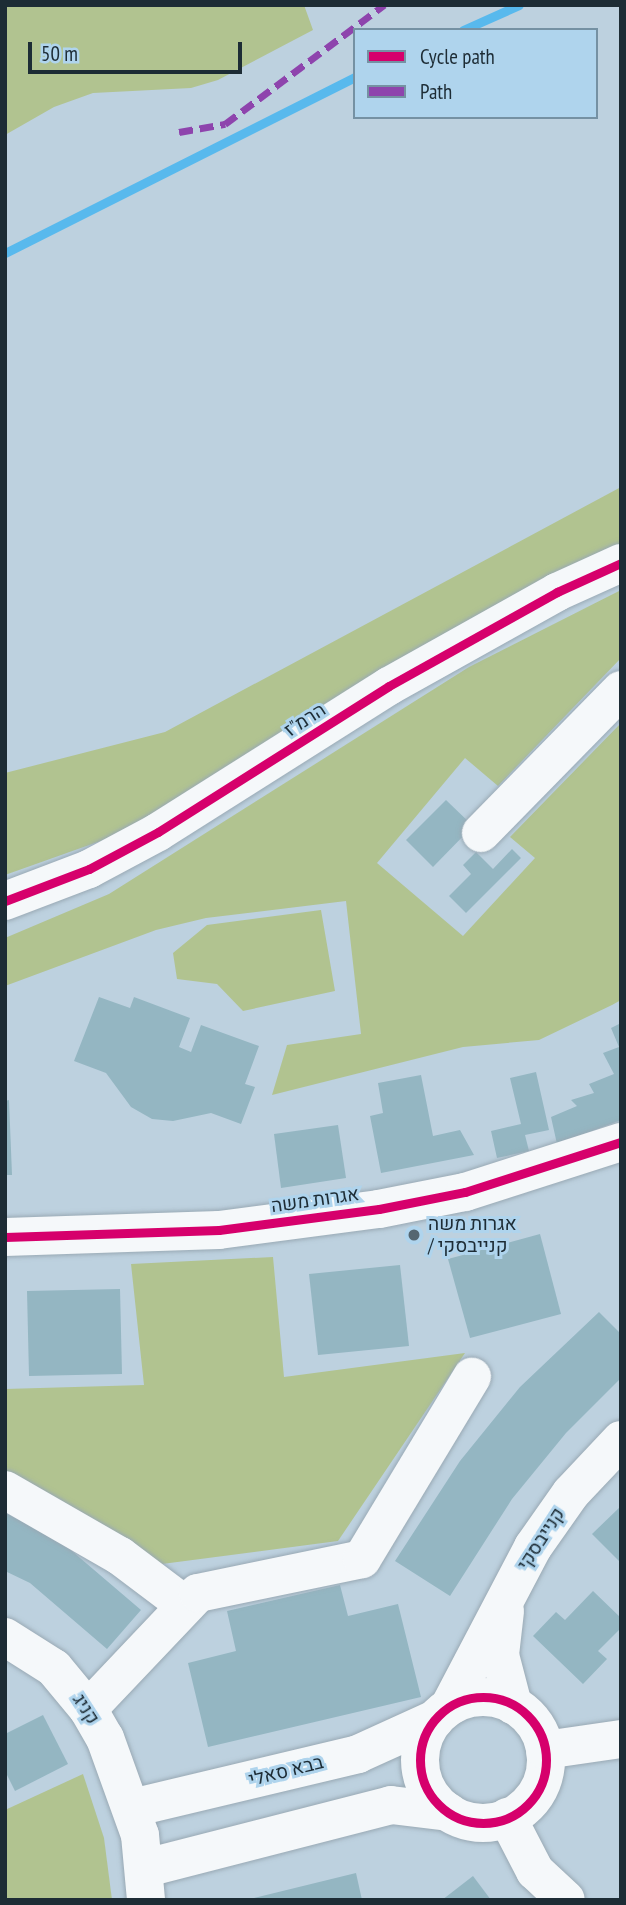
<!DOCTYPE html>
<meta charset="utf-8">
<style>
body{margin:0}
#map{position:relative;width:626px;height:1905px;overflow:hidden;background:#bdd1df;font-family:"PT Sans Narrow",Heebo,sans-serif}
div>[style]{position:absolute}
.green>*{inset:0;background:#b1c390}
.stream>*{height:9px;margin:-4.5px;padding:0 4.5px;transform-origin:4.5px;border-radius:4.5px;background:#58b9ed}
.building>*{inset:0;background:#94b6c2}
.roads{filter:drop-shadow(0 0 2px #99a9b4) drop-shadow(0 0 2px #99a9b4)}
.minor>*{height:38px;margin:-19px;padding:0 19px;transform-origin:19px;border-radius:19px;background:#f5f8fa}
.minor>.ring{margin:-19px;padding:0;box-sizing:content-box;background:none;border:38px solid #f5f8fa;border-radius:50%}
.quiet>*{height:7px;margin-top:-3.5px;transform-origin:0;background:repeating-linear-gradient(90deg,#8e44ad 0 14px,transparent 0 21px)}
.cycleway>*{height:9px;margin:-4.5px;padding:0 4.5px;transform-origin:4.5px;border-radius:4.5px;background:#d6006c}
.cycleway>.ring{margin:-4.5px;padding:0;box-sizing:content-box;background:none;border:9px solid #d6006c;border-radius:50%}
.dots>*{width:19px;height:19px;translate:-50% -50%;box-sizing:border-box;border:4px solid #afd4ed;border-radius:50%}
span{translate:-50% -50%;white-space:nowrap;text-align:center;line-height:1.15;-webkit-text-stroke:6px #afd4ed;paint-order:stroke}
.street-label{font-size:19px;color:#1d2c35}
.poi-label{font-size:19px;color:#1d2c35}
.left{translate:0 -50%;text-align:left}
.frame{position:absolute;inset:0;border:7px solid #1d2c35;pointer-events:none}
.legend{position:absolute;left:353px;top:28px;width:245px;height:91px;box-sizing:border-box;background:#afd4ed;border:2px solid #7591a3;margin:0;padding:9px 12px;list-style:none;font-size:21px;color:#1d2c35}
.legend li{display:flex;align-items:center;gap:14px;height:35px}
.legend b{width:35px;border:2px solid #7591a3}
.scale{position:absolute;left:28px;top:42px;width:214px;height:32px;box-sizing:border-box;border:4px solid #1d2c35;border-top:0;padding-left:9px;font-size:21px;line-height:24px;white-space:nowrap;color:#1d2c35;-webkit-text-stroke:5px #afd4ed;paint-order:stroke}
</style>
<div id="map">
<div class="green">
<div style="clip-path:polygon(5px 5px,304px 5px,313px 30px,218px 80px,191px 88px,93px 93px,54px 107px,5px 135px)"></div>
<div style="clip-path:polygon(621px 487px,621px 546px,123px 833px,5px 875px,5px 773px,165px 732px)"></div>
<div style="clip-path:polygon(621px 590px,621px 658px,498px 786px,465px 758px,377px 863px,463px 936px,535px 858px,510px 837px,621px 723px,621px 1000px,612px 1005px,539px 1040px,463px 1047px,272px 1095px,287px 1045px,361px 1034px,346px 901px,206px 918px,156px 930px,5px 986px,5px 938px,109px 894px,469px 667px)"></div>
<div style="clip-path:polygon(321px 910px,335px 991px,243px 1011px,217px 984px,177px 979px,173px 953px,207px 925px)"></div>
<div style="clip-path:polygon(273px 1257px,284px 1377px,465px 1353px,338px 1541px,162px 1564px,5px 1473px,5px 1389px,144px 1385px,131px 1264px)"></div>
<div style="clip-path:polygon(83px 1774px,104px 1838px,112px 1900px,5px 1900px,5px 1810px)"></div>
</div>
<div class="stream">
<div style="left:463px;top:30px;width:61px;rotate:-24.1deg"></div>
<div style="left:5px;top:253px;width:392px;rotate:-26.7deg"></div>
</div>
<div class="building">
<div style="clip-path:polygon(446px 800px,473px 826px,433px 867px,406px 840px)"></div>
<div style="clip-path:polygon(512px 849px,521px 858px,466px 913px,449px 896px,471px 874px,463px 865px,476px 852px,493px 869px)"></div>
<div style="clip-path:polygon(99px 997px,130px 1008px,134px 997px,190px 1018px,179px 1047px,191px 1052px,201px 1025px,259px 1046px,245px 1084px,255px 1087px,241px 1124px,211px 1113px,173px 1121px,152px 1119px,131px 1107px,106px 1073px,74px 1061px)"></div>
<div style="clip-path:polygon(621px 1023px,621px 1120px,557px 1144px,551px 1117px,577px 1106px,571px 1100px,594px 1093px,589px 1084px,614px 1074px,603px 1053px,619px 1047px,611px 1028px)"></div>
<div style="clip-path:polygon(536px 1072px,549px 1130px,525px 1135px,529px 1151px,497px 1158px,491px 1131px,521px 1124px,510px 1078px)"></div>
<div style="clip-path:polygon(421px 1075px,433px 1136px,460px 1130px,474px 1155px,381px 1173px,370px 1116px,383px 1113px,378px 1083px)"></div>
<div style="clip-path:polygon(9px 1100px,12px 1175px,5px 1175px,5px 1101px)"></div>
<div style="clip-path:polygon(338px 1125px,346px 1178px,281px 1188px,274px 1134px)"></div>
<div style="clip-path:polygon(540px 1234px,561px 1314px,470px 1338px,448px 1259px)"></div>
<div style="clip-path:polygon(400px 1265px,409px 1346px,318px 1355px,309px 1274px)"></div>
<div style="clip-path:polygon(120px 1289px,122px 1374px,29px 1376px,27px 1291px)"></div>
<div style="clip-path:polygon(599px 1312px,621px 1334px,621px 1378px,566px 1433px,512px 1499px,450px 1596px,395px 1561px,460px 1461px,520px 1387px)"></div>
<div style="clip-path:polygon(621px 1506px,621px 1563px,592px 1534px)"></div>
<div style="clip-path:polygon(5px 1513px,59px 1540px,141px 1610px,107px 1649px,30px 1583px,5px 1571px)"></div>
<div style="clip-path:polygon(340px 1585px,348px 1616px,398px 1604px,421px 1697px,208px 1747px,188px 1663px,236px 1651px,227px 1611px)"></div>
<div style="clip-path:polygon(593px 1591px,621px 1618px,621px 1628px,598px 1651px,607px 1659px,583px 1684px,533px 1636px,556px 1612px,565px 1620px)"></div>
<div style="clip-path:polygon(43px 1715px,68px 1764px,15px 1791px,5px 1771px,5px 1734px)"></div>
<div style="clip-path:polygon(356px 1873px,362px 1900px,250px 1900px,250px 1899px)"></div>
<div style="clip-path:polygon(473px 1876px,491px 1900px,442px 1900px)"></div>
</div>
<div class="roads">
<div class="minor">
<div style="left:481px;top:833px;width:200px;rotate:-45.6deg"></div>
<div style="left:5px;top:901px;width:90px;rotate:-20.9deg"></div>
<div style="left:89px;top:869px;width:78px;rotate:-28.2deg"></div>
<div style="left:158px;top:832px;width:273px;rotate:-32.3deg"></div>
<div style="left:389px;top:686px;width:193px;rotate:-29.2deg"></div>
<div style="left:557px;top:592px;width:70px;rotate:-24.4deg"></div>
<div style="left:5px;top:1237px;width:214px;rotate:-1.9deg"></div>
<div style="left:219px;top:1230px;width:161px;rotate:-7.5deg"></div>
<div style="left:379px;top:1209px;width:88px;rotate:-11.2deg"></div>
<div style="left:465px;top:1192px;width:164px;rotate:-17.8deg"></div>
<div style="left:5px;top:1490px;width:133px;rotate:29.9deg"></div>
<div style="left:120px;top:1556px;width:81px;rotate:37deg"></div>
<div style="left:505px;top:1611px;width:44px;rotate:96.5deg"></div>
<div style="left:500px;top:1655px;width:52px;rotate:75.4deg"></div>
<div style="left:5px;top:1637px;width:58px;rotate:32.3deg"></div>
<div style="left:54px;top:1668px;width:53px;rotate:50.3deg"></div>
<div style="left:88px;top:1709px;width:34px;rotate:60deg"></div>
<div style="left:105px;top:1738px;width:103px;rotate:70.2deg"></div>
<div style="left:140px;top:1835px;width:65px;rotate:84.7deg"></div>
<div class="ring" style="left:420px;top:1697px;width:88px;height:88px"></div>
<div style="left:449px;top:1707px;width:181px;rotate:-62.3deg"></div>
<div style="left:533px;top:1547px;width:66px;rotate:-54.9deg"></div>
<div style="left:571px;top:1493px;width:73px;rotate:-46.7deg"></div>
<div style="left:88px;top:1709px;width:160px;rotate:-46.5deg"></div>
<div style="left:198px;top:1593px;width:167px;rotate:-11.7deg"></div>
<div style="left:362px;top:1559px;width:213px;rotate:-58.9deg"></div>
<div style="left:545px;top:1750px;width:77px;rotate:-8.2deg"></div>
<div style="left:132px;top:1808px;width:232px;rotate:-13.4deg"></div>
<div style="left:358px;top:1754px;width:85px;rotate:-24.4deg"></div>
<div style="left:507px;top:1817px;width:61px;rotate:62.6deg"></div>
<div style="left:535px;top:1871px;width:42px;rotate:43.1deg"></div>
<div style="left:146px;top:1868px;width:253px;rotate:-14.4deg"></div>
<div style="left:391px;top:1805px;width:58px;rotate:6.9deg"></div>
</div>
</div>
<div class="quiet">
<div style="left:179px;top:132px;width:47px;rotate:-9.9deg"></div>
<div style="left:225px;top:124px;width:199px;rotate:-36.8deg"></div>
</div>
<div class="cycleway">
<div style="left:5px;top:901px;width:90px;rotate:-20.9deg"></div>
<div style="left:89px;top:869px;width:78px;rotate:-28.2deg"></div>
<div style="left:158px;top:832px;width:273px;rotate:-32.3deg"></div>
<div style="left:389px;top:686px;width:193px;rotate:-29.2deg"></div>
<div style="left:557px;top:592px;width:70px;rotate:-24.4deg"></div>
<div style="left:5px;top:1237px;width:214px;rotate:-1.9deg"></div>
<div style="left:219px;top:1230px;width:161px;rotate:-7.5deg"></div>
<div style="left:379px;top:1209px;width:88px;rotate:-11.2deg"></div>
<div style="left:465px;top:1192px;width:164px;rotate:-17.8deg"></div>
<div class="ring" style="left:420px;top:1697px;width:117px;height:117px"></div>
</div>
<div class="dots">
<div style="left:414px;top:1235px;background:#556670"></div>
</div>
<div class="street-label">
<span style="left:305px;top:720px;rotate:-33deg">הרמ"ז</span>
<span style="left:315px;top:1200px;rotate:-8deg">אגרות משה</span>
<span style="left:541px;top:1539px;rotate:-57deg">קנייבסקי</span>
<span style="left:86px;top:1709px;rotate:57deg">קניג</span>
<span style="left:286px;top:1771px;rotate:-14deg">בבא סאלי</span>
</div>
<div class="poi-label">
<span class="left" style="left:428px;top:1235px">אגרות משה<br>/ קנייבסקי</span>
</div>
<div class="frame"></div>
<ul class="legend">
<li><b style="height:9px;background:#d6006c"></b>Cycle path</li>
<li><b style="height:9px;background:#8e44ad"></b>Path</li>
</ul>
<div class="scale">50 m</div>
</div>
